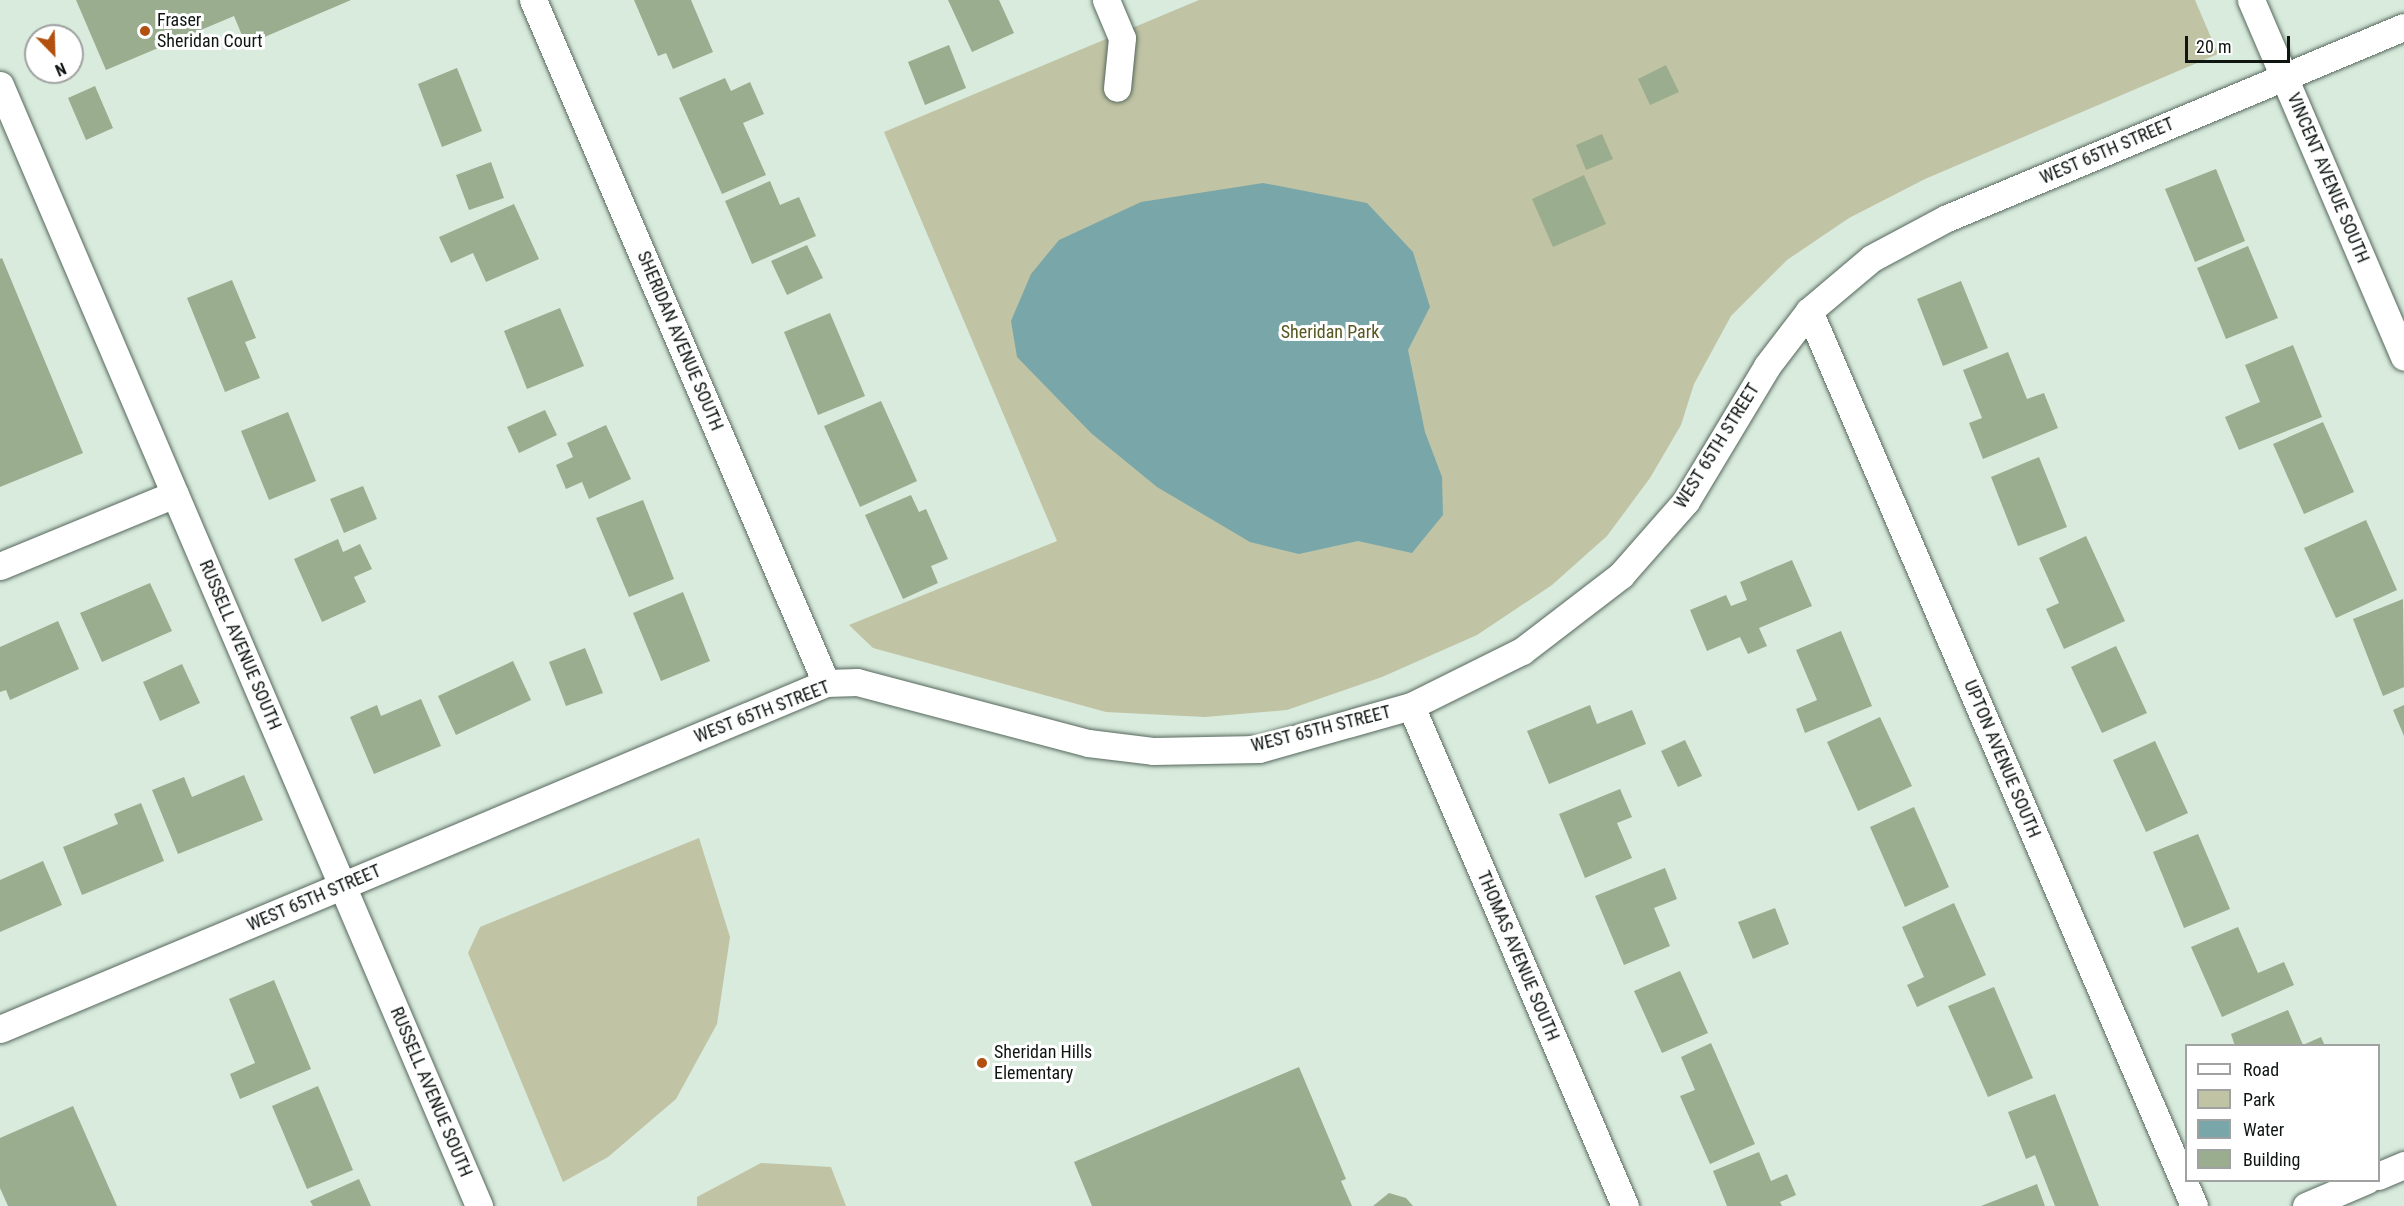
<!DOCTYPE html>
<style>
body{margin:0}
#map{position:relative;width:2404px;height:1206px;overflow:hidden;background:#d8ebdd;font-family:"Roboto Condensed",sans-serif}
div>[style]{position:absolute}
.green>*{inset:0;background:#c0c3a4}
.water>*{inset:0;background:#79a7a9}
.building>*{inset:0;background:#9aad8e}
.roads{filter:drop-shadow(0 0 2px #57685d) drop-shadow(0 0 2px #57685d)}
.minor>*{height:27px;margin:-13.5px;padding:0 13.5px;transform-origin:13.5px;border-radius:13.5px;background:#fff}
.dots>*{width:16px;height:16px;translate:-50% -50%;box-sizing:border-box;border:3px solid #fff;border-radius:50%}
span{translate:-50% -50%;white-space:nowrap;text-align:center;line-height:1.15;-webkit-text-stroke:6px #fff;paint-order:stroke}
.poi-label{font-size:18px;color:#0f1612}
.left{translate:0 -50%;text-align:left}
.street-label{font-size:18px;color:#0f1612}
.park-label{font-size:18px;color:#55581f}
.legend{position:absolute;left:2185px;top:1044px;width:195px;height:138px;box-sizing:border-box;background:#fff;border:2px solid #9fa2a0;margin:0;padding:8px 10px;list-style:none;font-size:18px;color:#0f1612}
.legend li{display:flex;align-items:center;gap:12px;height:30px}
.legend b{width:30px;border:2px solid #9fa2a0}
.north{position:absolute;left:24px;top:24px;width:60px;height:60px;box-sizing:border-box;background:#fff;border:2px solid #9fa2a0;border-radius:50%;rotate:157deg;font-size:16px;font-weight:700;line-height:24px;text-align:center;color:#0f1612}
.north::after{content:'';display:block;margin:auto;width:21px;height:27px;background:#b1500f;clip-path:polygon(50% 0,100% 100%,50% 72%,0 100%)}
.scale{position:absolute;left:2185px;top:36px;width:105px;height:27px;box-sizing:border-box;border:3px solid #0f1612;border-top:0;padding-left:8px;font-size:18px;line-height:21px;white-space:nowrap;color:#0f1612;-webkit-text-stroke:4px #fff;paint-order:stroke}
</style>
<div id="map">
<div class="green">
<div style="clip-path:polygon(1199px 0,2195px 0,2218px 54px,1925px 179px,1849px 218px,1787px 260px,1731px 316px,1694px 384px,1681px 425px,1650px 478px,1607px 536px,1552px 585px,1477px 635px,1382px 677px,1287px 710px,1205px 717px,1106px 712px,873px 648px,849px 625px,1057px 541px,884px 132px)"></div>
<div style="clip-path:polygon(699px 838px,730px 937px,717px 1024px,676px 1099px,608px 1157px,563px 1182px,468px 953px,480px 927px)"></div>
<div style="clip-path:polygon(761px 1163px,831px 1167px,846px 1206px,697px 1206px,697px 1197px)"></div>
</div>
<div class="water">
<div style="clip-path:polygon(1263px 183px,1367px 203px,1413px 252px,1430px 307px,1408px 350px,1425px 432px,1442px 477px,1443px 515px,1412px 553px,1358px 541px,1299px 554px,1250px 542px,1157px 487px,1091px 433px,1017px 357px,1011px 321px,1031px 274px,1059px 240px,1141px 202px)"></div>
</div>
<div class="building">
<div style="clip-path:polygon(76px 0,351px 0,246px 45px,234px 16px,106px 70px)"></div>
<div style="clip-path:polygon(634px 0,691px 0,713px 52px,673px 69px,666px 53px,658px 56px)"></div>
<div style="clip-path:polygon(948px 0,999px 0,1014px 33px,972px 52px)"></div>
<div style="clip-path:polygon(949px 45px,966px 88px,925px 105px,908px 62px)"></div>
<div style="clip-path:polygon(1666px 65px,1679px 92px,1650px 105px,1638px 79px)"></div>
<div style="clip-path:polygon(457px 68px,482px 131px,442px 147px,418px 84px)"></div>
<div style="clip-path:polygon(725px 78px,731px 91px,750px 82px,764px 114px,743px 123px,766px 175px,722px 194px,679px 98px)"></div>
<div style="clip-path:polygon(95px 86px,113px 128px,86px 140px,68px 98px)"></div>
<div style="clip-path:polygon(1602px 134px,1613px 159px,1586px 170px,1576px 145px)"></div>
<div style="clip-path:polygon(491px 162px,504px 198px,469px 210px,456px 175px)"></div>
<div style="clip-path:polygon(2216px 169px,2245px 241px,2195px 262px,2165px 189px)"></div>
<div style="clip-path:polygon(1584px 175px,1606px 224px,1553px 247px,1532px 199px)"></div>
<div style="clip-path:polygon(770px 181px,780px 205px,799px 197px,816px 236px,752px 264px,725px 201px)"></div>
<div style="clip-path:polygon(514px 204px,539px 259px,486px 282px,473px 253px,451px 263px,439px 237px)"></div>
<div style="clip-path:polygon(807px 245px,823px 278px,787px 295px,771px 261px)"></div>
<div style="clip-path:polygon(2248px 246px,2278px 318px,2226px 339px,2197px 268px)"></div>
<div style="clip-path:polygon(2px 258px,83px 453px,0 487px,0 259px)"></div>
<div style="clip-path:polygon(232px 280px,256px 338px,245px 342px,260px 378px,225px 392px,187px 298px)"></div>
<div style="clip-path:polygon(1961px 281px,1988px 348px,1943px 366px,1917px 299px)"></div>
<div style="clip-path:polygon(560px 308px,584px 366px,527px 389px,504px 331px)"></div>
<div style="clip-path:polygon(830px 313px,865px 396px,818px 415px,784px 332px)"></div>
<div style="clip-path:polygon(2293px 345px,2322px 417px,2239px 450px,2225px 417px,2260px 402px,2245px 365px)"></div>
<div style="clip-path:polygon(2008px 352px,2027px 399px,2044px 393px,2058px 428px,1983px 459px,1969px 423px,1982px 418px,1963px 370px)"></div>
<div style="clip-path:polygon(881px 401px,917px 481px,860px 507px,824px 426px)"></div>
<div style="clip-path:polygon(545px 410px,557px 435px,519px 453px,507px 427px)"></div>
<div style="clip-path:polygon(288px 412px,316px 481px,269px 500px,241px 431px)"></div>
<div style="clip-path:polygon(2323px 422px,2354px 492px,2304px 514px,2273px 444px)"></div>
<div style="clip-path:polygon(606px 425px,631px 479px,589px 499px,582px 482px,566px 489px,556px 465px,573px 457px,567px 443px)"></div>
<div style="clip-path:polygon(2039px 457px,2067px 527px,2018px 546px,1991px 477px)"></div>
<div style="clip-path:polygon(363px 486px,377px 519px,344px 533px,330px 499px)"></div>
<div style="clip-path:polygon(911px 495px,919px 512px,926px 509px,948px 559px,931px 566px,938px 583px,903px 599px,865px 515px)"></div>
<div style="clip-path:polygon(643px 500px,674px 579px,629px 597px,596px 518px)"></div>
<div style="clip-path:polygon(2366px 520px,2397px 590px,2336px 618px,2304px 548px)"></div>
<div style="clip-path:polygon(2086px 536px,2125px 621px,2064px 649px,2046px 609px,2059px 603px,2039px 558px)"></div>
<div style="clip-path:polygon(338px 539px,343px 552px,360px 544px,372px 569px,354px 577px,366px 602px,322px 622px,294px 559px)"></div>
<div style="clip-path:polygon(1792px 560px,1812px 606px,1759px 628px,1767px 646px,1748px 654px,1740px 637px,1707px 651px,1690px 610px,1726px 595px,1731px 606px,1747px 600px,1740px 582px)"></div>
<div style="clip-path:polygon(150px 583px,172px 631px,102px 662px,80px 613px)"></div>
<div style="clip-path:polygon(683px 592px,710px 661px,661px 681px,633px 613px)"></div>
<div style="clip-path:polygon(2403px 599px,2404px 687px,2383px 696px,2353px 619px)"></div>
<div style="clip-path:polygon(58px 621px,79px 669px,10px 700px,6px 690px,0 692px,0 647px)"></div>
<div style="clip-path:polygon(1841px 631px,1872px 706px,1805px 733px,1796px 709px,1817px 700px,1796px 650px)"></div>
<div style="clip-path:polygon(2116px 646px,2147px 713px,2102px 733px,2071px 667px)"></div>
<div style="clip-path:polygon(585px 648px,603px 693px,566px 706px,549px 662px)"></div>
<div style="clip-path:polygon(513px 661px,531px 700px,456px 735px,438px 696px)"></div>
<div style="clip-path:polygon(182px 664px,200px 703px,160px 721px,143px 682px)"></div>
<div style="clip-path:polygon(421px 699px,441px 746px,374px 774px,350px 717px,377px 705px,381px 716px)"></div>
<div style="clip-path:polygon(1590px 705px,1597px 724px,1632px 710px,1646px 744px,1549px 784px,1527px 731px)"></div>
<div style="clip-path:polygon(2404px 705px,2404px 736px,2393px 710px)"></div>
<div style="clip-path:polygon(1880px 717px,1912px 786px,1858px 811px,1827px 742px)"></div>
<div style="clip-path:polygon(1685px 740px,1702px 776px,1678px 787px,1661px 751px)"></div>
<div style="clip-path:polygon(2155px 741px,2188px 813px,2146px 832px,2113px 760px)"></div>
<div style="clip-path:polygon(244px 775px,263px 820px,178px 854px,152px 790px,184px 777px,192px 797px)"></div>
<div style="clip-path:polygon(1620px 789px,1632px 817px,1617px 823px,1632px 858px,1585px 878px,1559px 814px)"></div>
<div style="clip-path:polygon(141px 803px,164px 861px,82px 895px,63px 847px,118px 824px,114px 814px)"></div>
<div style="clip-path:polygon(1914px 807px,1949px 887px,1905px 907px,1870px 827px)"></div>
<div style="clip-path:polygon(2198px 834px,2230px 909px,2184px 928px,2153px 852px)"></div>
<div style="clip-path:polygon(43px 861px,62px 905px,0 932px,0 880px)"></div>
<div style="clip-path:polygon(1665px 868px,1677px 899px,1654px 908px,1670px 946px,1624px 965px,1595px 896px)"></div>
<div style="clip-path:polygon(1954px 903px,1986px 975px,1917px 1007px,1907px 985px,1924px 977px,1902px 927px)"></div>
<div style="clip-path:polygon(1775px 908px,1789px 944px,1753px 959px,1738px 922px)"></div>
<div style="clip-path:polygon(2238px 927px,2258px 973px,2284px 962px,2294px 985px,2222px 1017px,2191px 947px)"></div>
<div style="clip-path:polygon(1680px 971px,1708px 1033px,1662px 1053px,1634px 991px)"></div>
<div style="clip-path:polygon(274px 980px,311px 1069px,240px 1099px,230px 1074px,255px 1063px,229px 999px)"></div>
<div style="clip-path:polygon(1994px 987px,2033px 1078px,1988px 1097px,1948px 1006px)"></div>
<div style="clip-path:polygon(2288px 1010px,2303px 1045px,2321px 1037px,2325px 1046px,2235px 1046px,2231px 1034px)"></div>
<div style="clip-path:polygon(1711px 1043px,1755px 1144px,1710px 1164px,1680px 1096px,1695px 1090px,1681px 1057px)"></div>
<div style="clip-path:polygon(1299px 1067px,1346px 1179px,1341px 1181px,1352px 1206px,1092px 1206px,1074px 1162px)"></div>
<div style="clip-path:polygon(318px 1086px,353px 1170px,307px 1189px,272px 1106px)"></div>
<div style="clip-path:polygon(2055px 1094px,2099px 1206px,2055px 1206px,2035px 1155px,2026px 1159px,2008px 1112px)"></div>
<div style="clip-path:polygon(73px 1106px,117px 1206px,8px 1206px,0 1188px,0 1138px)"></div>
<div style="clip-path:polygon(1759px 1152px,1771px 1181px,1787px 1174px,1796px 1195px,1780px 1202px,1782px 1206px,1727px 1206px,1713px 1171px)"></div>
<div style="clip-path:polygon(359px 1179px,371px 1206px,313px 1206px,310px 1201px)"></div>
<div style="clip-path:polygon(2037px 1184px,2045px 1206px,1981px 1206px)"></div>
<div style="clip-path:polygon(1389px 1193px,1406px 1198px,1413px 1206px,1373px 1206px)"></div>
</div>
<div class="roads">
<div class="minor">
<div style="left:533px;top:0;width:743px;rotate:66.78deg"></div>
<div style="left:1106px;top:0;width:41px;rotate:67.2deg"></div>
<div style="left:1122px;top:38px;width:50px;rotate:95.7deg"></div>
<div style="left:2251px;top:0;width:388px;rotate:66.8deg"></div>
<div style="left:0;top:85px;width:1219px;rotate:66.86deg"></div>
<div style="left:1809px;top:311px;width:974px;rotate:66.72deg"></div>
<div style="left:0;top:566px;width:189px;rotate:-22.4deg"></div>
<div style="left:1411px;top:706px;width:544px;rotate:66.83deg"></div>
<div style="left:0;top:1029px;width:896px;rotate:-22.73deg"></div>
<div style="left:826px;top:683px;width:31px;rotate:-2deg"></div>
<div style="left:857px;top:682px;width:239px;rotate:14.8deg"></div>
<div style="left:1088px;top:743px;width:65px;rotate:7deg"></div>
<div style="left:1153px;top:751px;width:106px;rotate:-1.1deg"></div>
<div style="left:1259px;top:749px;width:158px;rotate:-15.8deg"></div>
<div style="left:1411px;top:706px;width:124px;rotate:-26.4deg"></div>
<div style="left:1522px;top:651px;width:125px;rotate:-37.5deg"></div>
<div style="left:1621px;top:575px;width:98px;rotate:-48.7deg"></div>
<div style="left:1686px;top:501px;width:157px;rotate:-59deg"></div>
<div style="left:1767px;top:366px;width:69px;rotate:-52.6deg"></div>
<div style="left:1809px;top:311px;width:82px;rotate:-40.1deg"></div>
<div style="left:1872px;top:258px;width:85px;rotate:-28.1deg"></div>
<div style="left:1947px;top:218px;width:495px;rotate:-22.7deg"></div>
<div style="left:2378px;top:1176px;width:28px;rotate:-23deg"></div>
<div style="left:2306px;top:1206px;width:66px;rotate:-23.1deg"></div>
</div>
</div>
<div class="dots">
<div style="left:145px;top:31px;background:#b1500f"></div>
<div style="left:982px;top:1063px;background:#b1500f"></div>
</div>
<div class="poi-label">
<span class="left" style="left:157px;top:31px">Fraser<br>Sheridan Court</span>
<span class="left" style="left:994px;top:1063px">Sheridan Hills<br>Elementary</span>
</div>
<div class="street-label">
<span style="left:2107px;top:151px;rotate:-23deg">WEST 65TH STREET</span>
<span style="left:2328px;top:178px;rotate:67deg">VINCENT AVENUE SOUTH</span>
<span style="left:680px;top:341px;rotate:67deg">SHERIDAN AVENUE SOUTH</span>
<span style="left:1717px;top:446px;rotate:-58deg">WEST 65TH STREET</span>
<span style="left:240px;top:645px;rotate:67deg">RUSSELL AVENUE SOUTH</span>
<span style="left:762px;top:712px;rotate:-21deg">WEST 65TH STREET</span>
<span style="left:1321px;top:729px;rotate:-14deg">WEST 65TH STREET</span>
<span style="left:2002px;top:759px;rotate:67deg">UPTON AVENUE SOUTH</span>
<span style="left:314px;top:898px;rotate:-23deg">WEST 65TH STREET</span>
<span style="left:1518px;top:956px;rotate:67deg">THOMAS AVENUE SOUTH</span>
<span style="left:431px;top:1092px;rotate:67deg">RUSSELL AVENUE SOUTH</span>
</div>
<div class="park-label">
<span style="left:1330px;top:332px">Sheridan Park</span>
</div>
<ul class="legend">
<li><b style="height:8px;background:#fff"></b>Road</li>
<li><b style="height:16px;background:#c0c3a4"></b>Park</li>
<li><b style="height:16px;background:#79a7a9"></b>Water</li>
<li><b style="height:16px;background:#9aad8e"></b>Building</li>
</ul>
<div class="north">N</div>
<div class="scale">20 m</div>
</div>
